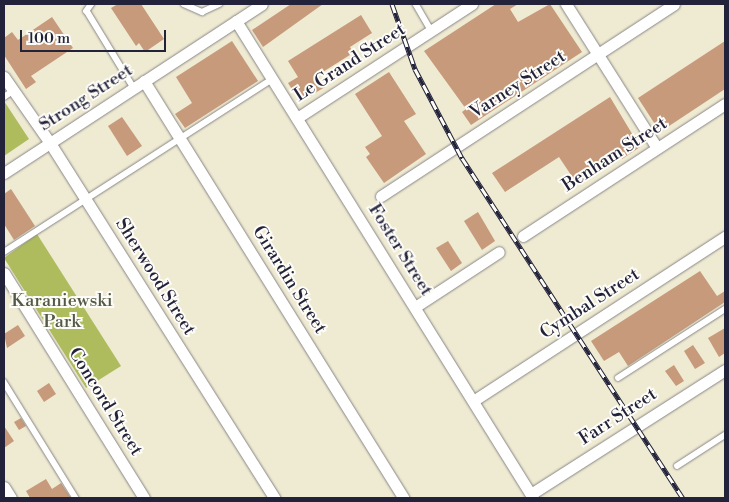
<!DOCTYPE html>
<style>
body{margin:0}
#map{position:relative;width:729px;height:502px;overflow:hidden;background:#efead2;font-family:"Libre Bodoni",serif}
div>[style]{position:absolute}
.green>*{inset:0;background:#aebc5e}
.building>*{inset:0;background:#c69a7b}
.roads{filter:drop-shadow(0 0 1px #888686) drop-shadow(0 0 1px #888686)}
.service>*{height:5.5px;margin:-2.75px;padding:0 2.75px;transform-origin:2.75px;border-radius:2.75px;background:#fff}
.minor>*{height:11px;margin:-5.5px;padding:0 5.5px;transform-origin:5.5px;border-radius:5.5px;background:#fff}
.rail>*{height:5px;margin-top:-2.5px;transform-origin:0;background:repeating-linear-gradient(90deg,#fdfcf7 0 9px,#22223b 0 18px);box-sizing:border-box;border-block:1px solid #22223b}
span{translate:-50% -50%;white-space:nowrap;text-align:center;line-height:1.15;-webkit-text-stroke:4px #fdfcf7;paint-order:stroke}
.street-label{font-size:18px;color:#22223b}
.park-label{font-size:18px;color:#535847}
.frame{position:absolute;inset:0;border:5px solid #22223b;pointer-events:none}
.scale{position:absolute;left:20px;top:30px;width:146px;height:22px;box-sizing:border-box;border:2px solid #22223b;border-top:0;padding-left:6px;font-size:15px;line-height:18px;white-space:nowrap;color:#22223b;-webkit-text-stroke:4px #fdfcf7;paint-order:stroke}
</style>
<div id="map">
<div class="green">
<div style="clip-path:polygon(4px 101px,29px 139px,4px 156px)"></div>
<div style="clip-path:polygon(37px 234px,121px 366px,86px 388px,4px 258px)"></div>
</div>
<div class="building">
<div style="clip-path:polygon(118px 4px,141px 4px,164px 39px,145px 52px,139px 43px,136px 46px,111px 8px)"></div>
<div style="clip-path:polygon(291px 4px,323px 4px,263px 47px,252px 30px)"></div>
<div style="clip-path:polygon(496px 4px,518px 4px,510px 9px,518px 22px,550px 4px,582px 52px,471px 125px,462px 112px,466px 109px,424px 51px)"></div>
<div style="clip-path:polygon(361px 15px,372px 33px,350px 47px,353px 53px,318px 75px,325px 87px,300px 102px,288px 83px,298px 77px,288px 61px)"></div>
<div style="clip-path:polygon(52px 17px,73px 48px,31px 76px,36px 82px,26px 89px,4px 55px,4px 38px,12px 32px,18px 40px)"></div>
<div style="clip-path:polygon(232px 41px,258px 81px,185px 128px,175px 114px,192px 103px,176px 77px)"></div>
<div style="clip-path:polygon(725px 41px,725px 89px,660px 132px,638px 98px)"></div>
<div style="clip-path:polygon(389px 72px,416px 114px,404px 121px,426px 154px,384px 183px,366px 157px,370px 154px,365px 147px,382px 136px,355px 94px)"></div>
<div style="clip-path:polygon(610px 97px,640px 147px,622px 159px,618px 152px,575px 181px,559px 157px,505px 192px,492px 173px)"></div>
<div style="clip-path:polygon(122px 117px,142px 146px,127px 156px,108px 126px)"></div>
<div style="clip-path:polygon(11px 189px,35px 226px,14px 240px,4px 224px,4px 194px)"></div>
<div style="clip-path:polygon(478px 212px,495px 241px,482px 250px,464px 221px)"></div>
<div style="clip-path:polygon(448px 241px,462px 263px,451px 271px,436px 248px)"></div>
<div style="clip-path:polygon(700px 271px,717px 296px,725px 291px,725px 302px,628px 366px,619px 352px,604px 361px,591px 341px)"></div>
<div style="clip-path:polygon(18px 325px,25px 336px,7px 348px,4px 334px)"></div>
<div style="clip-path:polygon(725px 328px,725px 353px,719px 357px,708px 338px)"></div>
<div style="clip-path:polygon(693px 345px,705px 363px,695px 369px,684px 351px)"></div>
<div style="clip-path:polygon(674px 365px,684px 381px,676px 386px,665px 371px)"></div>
<div style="clip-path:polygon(49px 383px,56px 394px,44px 402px,37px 391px)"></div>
<div style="clip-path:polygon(21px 418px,26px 426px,19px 430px,14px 422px)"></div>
<div style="clip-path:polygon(4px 426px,14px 441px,4px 448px)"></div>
<div style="clip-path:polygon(46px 479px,52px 489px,61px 483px,71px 498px,30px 498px,26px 491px)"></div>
</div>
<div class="roads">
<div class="service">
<div style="left:92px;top:4px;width:9px;rotate:126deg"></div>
<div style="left:87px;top:11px;width:90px;rotate:58.6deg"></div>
<div style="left:184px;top:4px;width:20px;rotate:24deg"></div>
<div style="left:202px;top:12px;width:19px;rotate:-25deg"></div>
<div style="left:416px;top:4px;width:30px;rotate:60deg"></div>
<div style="left:4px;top:97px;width:11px;rotate:-34deg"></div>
<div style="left:4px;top:252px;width:319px;rotate:-32.8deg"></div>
<div style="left:618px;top:378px;width:127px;rotate:-32.8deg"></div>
<div style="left:4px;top:382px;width:137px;rotate:58.2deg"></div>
<div style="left:677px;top:466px;width:57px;rotate:-32.9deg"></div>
</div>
<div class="minor">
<div style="left:566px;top:4px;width:170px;rotate:57.7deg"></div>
<div style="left:236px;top:21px;width:562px;rotate:58.09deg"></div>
<div style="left:4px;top:77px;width:80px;rotate:55.1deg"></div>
<div style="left:50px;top:143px;width:420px;rotate:57.7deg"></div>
<div style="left:144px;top:81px;width:491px;rotate:58.1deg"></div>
<div style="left:297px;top:118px;width:209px;rotate:-33.1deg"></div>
<div style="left:4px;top:173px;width:308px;rotate:-33.2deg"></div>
<div style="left:381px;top:196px;width:350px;rotate:-33.2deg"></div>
<div style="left:523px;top:236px;width:241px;rotate:-33.2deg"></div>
<div style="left:4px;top:273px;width:265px;rotate:58.1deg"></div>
<div style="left:415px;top:307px;width:100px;rotate:-33.2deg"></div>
<div style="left:473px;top:401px;width:301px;rotate:-33.1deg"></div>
<div style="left:4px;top:487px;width:13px;rotate:58deg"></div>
<div style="left:531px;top:494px;width:230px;rotate:-32.6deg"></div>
</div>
</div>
<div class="rail">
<div style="left:392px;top:4px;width:69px;rotate:70.5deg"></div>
<div style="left:415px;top:69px;width:101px;rotate:62.2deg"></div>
<div style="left:462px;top:158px;width:406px;rotate:57deg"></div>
</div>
<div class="street-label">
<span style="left:350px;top:63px;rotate:-33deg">Le Grand Street</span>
<span style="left:518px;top:85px;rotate:-33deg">Varney Street</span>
<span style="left:86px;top:98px;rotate:-33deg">Strong Street</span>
<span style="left:615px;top:155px;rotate:-33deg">Benham Street</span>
<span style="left:400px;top:250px;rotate:58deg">Foster Street</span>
<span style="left:155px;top:277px;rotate:58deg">Sherwood Street</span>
<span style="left:289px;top:280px;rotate:58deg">Girardin Street</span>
<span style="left:590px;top:304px;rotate:-33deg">Cymbal Street</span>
<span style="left:105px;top:402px;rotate:58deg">Concord Street</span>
<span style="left:618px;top:417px;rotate:-33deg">Farr Street</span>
</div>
<div class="park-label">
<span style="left:62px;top:312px">Karaniewski<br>Park</span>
</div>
<div class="frame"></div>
<div class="scale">100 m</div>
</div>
